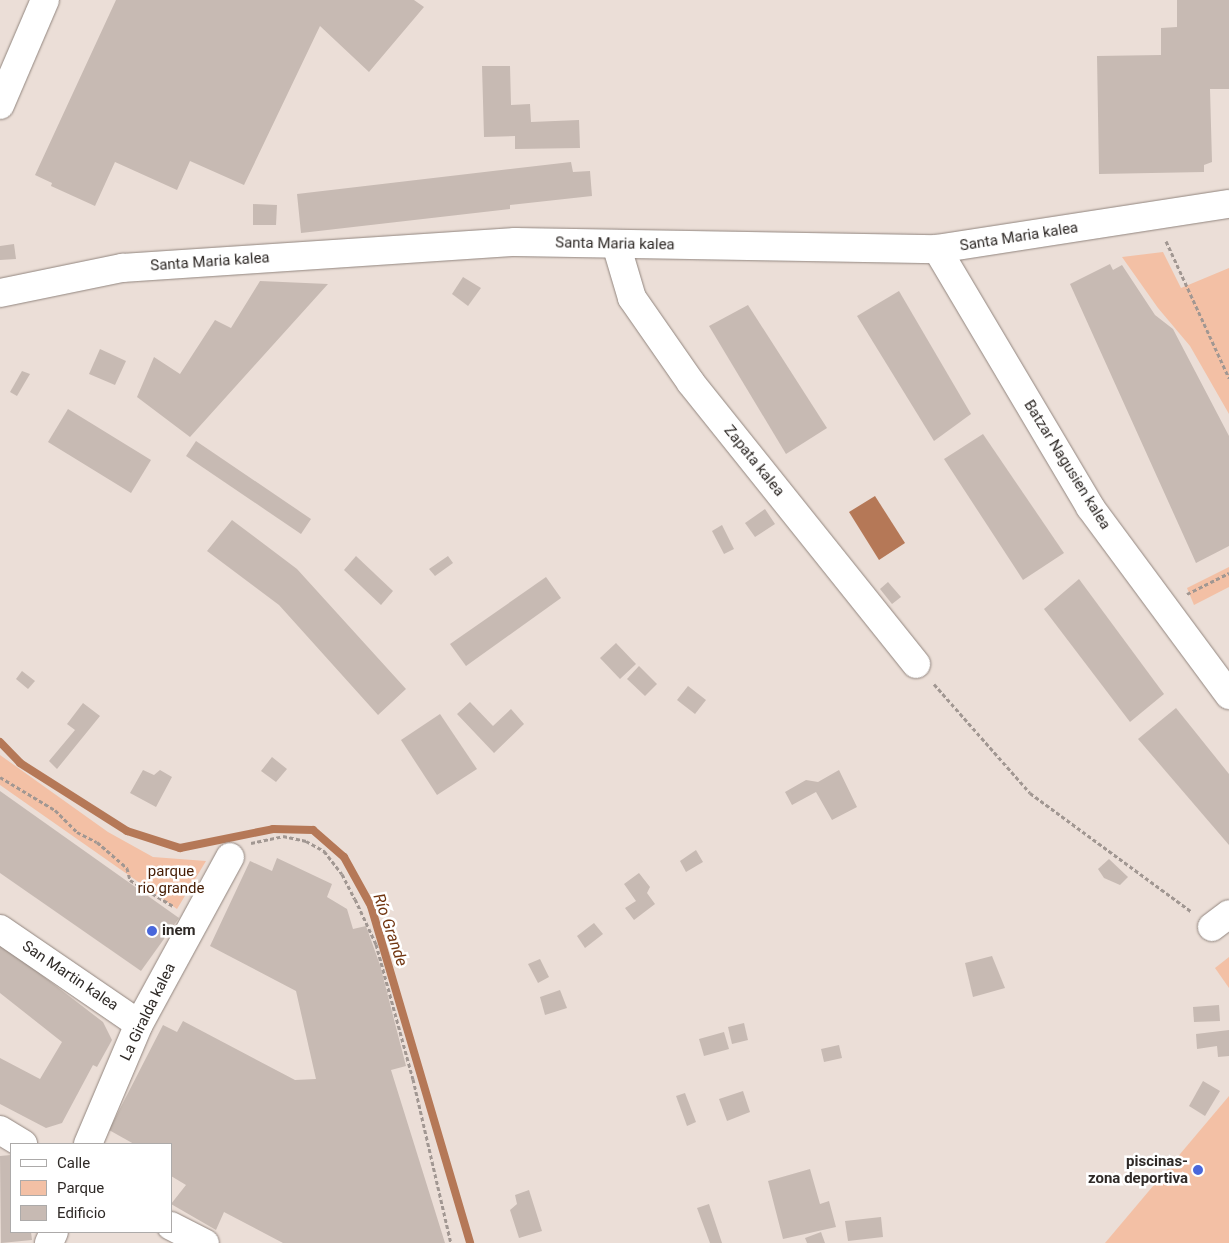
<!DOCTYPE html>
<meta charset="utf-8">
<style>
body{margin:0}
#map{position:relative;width:1229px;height:1243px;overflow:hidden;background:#ebded7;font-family:Roboto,sans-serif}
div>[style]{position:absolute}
.green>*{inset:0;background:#f3c0a5}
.water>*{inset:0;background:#b57857}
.stream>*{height:8px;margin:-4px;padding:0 4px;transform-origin:4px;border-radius:4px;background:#b57857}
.building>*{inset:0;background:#c7bab3}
.path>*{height:3px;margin-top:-1.5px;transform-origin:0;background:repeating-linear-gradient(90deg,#a19792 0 4px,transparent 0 6.5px)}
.roads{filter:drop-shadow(0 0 1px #91857e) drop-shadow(0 0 1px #91857e)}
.minor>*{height:28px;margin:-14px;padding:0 14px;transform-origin:14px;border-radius:14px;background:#fff}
.tertiary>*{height:28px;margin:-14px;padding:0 14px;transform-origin:14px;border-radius:14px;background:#fff}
.secondary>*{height:28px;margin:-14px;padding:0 14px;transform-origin:14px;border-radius:14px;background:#fff}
.dots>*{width:14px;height:14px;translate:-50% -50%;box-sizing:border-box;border:2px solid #fff;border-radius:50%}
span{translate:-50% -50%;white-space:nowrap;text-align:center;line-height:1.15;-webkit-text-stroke:5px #fff;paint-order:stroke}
.street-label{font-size:15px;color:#2f2a27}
.park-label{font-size:15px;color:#451c03}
.poi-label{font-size:15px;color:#2f2a27;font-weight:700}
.left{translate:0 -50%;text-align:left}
.right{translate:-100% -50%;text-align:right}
.water-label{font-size:16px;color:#713611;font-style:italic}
.legend{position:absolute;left:10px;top:1143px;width:162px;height:90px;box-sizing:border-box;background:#fff;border:1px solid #acaaa9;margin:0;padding:6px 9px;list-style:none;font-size:15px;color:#2f2a27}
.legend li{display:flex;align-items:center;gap:10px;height:25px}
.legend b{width:25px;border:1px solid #acaaa9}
</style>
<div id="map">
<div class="green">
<div style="clip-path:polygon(1163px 252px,1181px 288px,1229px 268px,1229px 414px,1190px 346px,1158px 308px,1122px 257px)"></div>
<div style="clip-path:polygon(1229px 567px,1229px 587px,1194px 605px,1187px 588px)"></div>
<div style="clip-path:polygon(0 755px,108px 832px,153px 857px,206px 861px,177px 909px,0 785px)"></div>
<div style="clip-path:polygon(1229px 957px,1229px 988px,1215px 968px)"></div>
<div style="clip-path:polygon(1229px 1096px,1229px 1243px,1105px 1243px)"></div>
</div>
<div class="water">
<div style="clip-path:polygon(875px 496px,905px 543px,879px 560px,849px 512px)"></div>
</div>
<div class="stream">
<div style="left:0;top:742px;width:29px;rotate:46deg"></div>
<div style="left:20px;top:763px;width:127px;rotate:32.4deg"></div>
<div style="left:127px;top:831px;width:56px;rotate:17.8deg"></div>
<div style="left:180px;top:848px;width:95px;rotate:-11.5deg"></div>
<div style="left:273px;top:829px;width:40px;rotate:1.4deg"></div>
<div style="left:313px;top:830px;width:41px;rotate:41.1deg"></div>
<div style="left:344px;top:857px;width:56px;rotate:61.1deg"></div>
<div style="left:371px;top:906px;width:351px;rotate:73.6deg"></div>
</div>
<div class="building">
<div style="clip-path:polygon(116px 0,414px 0,424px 7px,369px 72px,320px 26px,244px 185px,190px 161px,177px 190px,115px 162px,95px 206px,51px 186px,52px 183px,35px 175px)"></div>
<div style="clip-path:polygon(1177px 0,1229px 0,1229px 89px,1210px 89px,1212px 162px,1204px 165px,1204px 172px,1099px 174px,1097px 56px,1161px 55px,1161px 28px,1177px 27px)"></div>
<div style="clip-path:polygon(482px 66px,510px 66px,511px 105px,530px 104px,531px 122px,579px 120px,580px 148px,515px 149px,515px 136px,484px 137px)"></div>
<div style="clip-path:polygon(571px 162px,573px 172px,590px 171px,592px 196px,510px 205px,510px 209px,301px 233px,297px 194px)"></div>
<div style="clip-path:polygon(253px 204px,277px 205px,276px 225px,253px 225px)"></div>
<div style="clip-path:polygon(14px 244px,16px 259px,0 260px,0 246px)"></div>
<div style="clip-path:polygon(1110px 264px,1113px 270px,1122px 265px,1155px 315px,1173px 329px,1229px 436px,1229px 546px,1196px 563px,1070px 284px)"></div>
<div style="clip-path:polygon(463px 277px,481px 288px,468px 306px,452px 294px)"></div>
<div style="clip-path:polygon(260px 281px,328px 284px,190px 437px,137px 397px,154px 357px,180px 374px,215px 320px,231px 328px)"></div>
<div style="clip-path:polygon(899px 291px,971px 414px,934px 441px,857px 316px)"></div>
<div style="clip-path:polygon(748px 305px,827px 428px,786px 454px,709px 326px)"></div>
<div style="clip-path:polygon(100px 349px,126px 361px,115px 385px,89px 374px)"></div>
<div style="clip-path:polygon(22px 371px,30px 374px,17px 396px,10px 392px)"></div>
<div style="clip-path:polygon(68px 409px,151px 460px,131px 493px,48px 442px)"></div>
<div style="clip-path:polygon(983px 434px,1064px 553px,1023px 580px,944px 459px)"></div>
<div style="clip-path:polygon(196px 441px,311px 519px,301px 534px,186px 456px)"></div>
<div style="clip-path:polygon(765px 509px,775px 524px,755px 537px,745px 523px)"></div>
<div style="clip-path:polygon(232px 520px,297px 569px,406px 689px,378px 715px,279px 605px,207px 551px)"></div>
<div style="clip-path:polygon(722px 525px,734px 549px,724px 554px,712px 531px)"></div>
<div style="clip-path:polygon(356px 556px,393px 591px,381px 605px,344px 570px)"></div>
<div style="clip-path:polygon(448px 556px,453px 563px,435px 576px,429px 569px)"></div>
<div style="clip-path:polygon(546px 577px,561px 598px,466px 666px,450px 644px)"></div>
<div style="clip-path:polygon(1079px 579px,1164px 694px,1130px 722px,1044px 609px)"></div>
<div style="clip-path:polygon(888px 582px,901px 597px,892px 604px,880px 589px)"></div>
<div style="clip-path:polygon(616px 643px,636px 664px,620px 679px,600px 658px)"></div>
<div style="clip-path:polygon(639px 666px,657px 684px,645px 696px,627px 679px)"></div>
<div style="clip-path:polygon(22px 671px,35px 681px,28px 689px,16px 679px)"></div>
<div style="clip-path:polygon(688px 686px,706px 700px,695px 714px,677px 700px)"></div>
<div style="clip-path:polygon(470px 702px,493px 726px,511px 709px,524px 724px,494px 753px,457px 714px)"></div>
<div style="clip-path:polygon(83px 703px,100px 716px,57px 769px,49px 761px,75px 730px,67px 724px)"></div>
<div style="clip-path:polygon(1176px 708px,1229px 774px,1229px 845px,1138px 739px)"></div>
<div style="clip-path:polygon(440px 714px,477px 769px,437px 795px,401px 740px)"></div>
<div style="clip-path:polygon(272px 757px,287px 769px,276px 782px,261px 771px)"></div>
<div style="clip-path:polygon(143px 770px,154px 775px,160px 770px,172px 777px,156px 807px,130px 793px)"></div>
<div style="clip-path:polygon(839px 770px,857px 807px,832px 820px,816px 792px,792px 805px,785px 792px,806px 780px,818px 782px)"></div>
<div style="clip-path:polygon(0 791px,179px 918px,141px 971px,0 873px)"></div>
<div style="clip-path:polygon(696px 850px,703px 862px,686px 872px,680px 861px)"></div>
<div style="clip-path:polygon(277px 858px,332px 884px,327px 897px,347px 909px,353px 929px,366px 926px,380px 965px,406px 1066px,391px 1070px,445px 1243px,283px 1243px,224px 1212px,216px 1230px,171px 1204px,186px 1185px,171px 1176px,171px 1144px,134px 1144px,109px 1130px,163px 1025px,177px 1032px,183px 1021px,295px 1080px,316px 1079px,296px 991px,210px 946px,250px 861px,272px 871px)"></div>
<div style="clip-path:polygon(1109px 859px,1128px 877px,1120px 885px,1104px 878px,1098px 869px)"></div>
<div style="clip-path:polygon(639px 873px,650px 887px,647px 893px,655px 904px,634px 920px,625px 908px,636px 901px,624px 884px)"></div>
<div style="clip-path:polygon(594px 923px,603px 934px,585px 948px,577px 936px)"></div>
<div style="clip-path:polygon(0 943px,103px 1022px,112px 1040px,97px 1067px,93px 1065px,62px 1123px,46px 1128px,0 1104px,0 1058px,40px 1079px,62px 1042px,0 993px)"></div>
<div style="clip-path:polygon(992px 956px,1005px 988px,973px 997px,965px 963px)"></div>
<div style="clip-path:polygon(540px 959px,549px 977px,538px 983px,528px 964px)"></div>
<div style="clip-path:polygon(560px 990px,567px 1008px,545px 1015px,540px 997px)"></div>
<div style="clip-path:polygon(1219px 1005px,1220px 1021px,1194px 1022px,1193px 1007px)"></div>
<div style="clip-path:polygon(744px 1023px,748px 1040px,732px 1044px,728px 1027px)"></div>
<div style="clip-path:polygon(1229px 1030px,1229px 1056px,1218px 1057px,1217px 1046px,1197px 1049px,1196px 1034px)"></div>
<div style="clip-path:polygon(724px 1032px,729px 1049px,704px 1056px,699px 1039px)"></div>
<div style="clip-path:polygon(839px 1045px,842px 1058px,824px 1062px,821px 1049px)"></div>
<div style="clip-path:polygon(1203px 1081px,1220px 1091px,1205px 1116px,1189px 1106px)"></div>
<div style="clip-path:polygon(743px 1091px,750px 1112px,727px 1121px,719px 1099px)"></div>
<div style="clip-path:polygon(685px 1093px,696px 1122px,687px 1126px,676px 1096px)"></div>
<div style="clip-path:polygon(11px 1155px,11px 1232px,31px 1232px,32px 1240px,1px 1243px,0 1156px)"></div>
<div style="clip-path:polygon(810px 1169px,820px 1204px,829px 1201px,836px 1227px,783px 1239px,768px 1181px)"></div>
<div style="clip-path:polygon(529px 1190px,542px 1231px,519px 1238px,510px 1210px,517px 1204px,515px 1195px)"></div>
<div style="clip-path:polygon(709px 1204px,722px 1243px,710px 1243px,697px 1208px)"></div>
<div style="clip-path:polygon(881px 1217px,883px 1237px,848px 1241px,845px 1221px)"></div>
<div style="clip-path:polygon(821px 1232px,825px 1243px,807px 1243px,805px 1238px)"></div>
</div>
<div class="path">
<div style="left:1166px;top:241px;width:151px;rotate:65.3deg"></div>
<div style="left:1187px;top:594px;width:47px;rotate:-26.6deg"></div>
<div style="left:934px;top:684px;width:145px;rotate:48.6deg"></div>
<div style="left:1030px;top:793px;width:201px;rotate:36.3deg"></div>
<div style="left:0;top:777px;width:64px;rotate:31deg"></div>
<div style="left:55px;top:810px;width:31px;rotate:45deg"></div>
<div style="left:77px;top:832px;width:22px;rotate:27deg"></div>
<div style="left:97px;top:842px;width:40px;rotate:41deg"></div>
<div style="left:127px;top:868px;width:12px;rotate:76deg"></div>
<div style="left:130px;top:880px;width:50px;rotate:31.2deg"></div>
<div style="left:251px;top:843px;width:33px;rotate:-12deg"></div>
<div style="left:283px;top:836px;width:24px;rotate:12deg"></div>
<div style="left:306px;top:841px;width:21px;rotate:29deg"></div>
<div style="left:324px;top:851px;width:29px;rotate:52deg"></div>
<div style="left:342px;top:874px;width:28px;rotate:63deg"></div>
<div style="left:355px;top:899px;width:50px;rotate:65deg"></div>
<div style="left:376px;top:944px;width:140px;rotate:74.7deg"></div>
<div style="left:413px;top:1079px;width:168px;rotate:77deg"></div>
</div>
<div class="roads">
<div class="minor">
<div style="left:616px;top:244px;width:56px;rotate:73.5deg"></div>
<div style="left:632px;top:298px;width:103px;rotate:55.2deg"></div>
<div style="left:691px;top:383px;width:360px;rotate:51.3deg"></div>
<div style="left:937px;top:249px;width:300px;rotate:59.3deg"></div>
<div style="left:1090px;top:507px;width:234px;rotate:53.5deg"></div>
<div style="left:0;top:293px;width:125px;rotate:-11.6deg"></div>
<div style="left:122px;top:268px;width:394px;rotate:-3.8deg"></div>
<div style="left:515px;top:242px;width:422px;rotate:1deg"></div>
<div style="left:937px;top:249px;width:295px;rotate:-8.8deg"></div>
<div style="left:1212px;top:927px;width:21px;rotate:-37deg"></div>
<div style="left:0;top:929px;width:168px;rotate:34.4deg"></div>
<div style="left:88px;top:1144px;width:130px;rotate:-67deg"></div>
<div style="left:139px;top:1024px;width:190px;rotate:-61.4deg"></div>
<div style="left:49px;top:1243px;width:12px;rotate:-66deg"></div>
</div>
<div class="tertiary">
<div style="left:0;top:105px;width:114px;rotate:-66.8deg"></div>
</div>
<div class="secondary">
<div style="left:0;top:1130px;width:27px;rotate:31deg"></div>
<div style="left:171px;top:1226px;width:38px;rotate:27deg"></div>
</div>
</div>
<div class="dots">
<div style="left:152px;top:931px;background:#4967db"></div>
<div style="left:1198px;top:1170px;background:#4967db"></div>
</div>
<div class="street-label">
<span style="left:1019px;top:237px;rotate:-9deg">Santa Maria kalea</span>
<span style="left:615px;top:244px;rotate:1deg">Santa Maria kalea</span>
<span style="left:210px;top:262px;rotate:-4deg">Santa Maria kalea</span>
<span style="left:754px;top:461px;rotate:51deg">Zapata kalea</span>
<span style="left:1067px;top:465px;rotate:58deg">Batzar Nagusien kalea</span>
<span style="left:70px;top:976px;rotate:34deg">San Martin kalea</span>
<span style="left:148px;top:1012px;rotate:-64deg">La Giralda kalea</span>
</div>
<div class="park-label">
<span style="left:171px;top:880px">parque<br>rio grande</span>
</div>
<div class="poi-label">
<span class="left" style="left:162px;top:931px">inem</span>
<span class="right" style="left:1188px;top:1170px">piscinas-<br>zona deportiva</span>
</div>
<div class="water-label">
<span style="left:390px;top:930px;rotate:71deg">Río Grande</span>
</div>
<ul class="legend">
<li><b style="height:6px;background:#fff"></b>Calle</li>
<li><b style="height:14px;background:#f3c0a5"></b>Parque</li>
<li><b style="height:14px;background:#c7bab3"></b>Edificio</li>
</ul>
</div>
